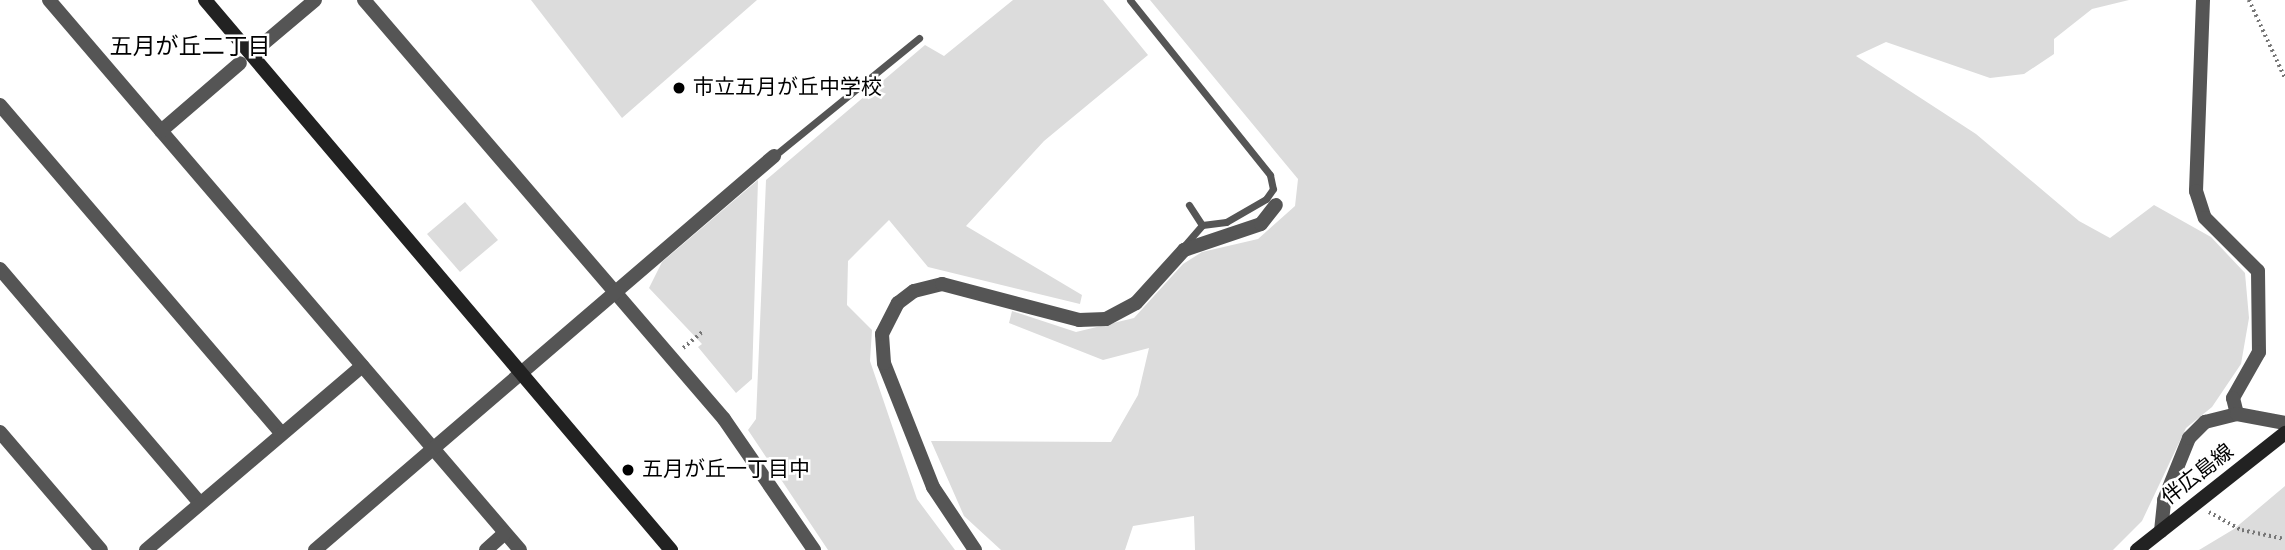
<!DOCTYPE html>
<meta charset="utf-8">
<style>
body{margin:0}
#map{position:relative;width:2285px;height:550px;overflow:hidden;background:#fff;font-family:"Sofia Sans Condensed","Noto Sans JP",sans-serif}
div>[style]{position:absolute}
.green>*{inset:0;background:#dcdcdc}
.path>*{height:3.5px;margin-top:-1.75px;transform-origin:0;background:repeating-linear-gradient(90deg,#777 0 2px,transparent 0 5.5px)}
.lane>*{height:7px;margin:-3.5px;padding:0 3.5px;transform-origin:3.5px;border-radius:3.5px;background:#555}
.street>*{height:14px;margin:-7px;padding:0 7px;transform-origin:7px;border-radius:7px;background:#555}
.secondary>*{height:14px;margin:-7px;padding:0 7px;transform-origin:7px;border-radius:7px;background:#222}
.dots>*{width:19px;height:19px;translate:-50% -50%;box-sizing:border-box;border:4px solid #fff;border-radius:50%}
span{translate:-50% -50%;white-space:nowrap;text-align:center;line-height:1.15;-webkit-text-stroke:5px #fff;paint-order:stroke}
.poi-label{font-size:21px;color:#000}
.left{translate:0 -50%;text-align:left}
.street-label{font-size:21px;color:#000}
.neighbourhood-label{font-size:23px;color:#000}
</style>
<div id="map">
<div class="green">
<div style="clip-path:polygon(531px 0,757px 0,622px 118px)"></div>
<div style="clip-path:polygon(1013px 0,1103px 0,1148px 55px,1044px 141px,966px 226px,1082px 295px,1080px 304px,928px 267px,889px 220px,848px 261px,847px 305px,872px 330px,870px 361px,917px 499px,955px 550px,828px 550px,748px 430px,756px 419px,766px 180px,925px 45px,944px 56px)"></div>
<div style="clip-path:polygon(1150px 0,2129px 0,2092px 9px,2054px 39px,2054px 54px,2024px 74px,1990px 78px,1886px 42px,1856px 56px,1976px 134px,2079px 221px,2110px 238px,2154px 205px,2211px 237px,2245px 273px,2249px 318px,2241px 364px,2212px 407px,2186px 428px,2142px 521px,2113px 550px,1195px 550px,1194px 516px,1133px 526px,1125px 550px,1001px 550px,964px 516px,931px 441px,1111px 442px,1138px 395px,1149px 348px,1103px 360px,1009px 323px,1012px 311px,1076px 332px,1134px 318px,1183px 264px,1202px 252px,1258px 239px,1295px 206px,1298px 179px)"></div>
<div style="clip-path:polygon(758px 180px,752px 379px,736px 393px,698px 347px,702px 344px,649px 288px,662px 262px)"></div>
<div style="clip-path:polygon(465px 202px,498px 240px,460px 272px,427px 234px)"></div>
<div style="clip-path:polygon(2285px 486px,2285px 550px,2199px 550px,2234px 529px)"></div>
</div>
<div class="path">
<div style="left:2249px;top:0;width:86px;rotate:65.2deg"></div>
<div style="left:683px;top:348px;width:26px;rotate:-40deg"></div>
<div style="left:2209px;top:512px;width:38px;rotate:29deg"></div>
<div style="left:2242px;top:530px;width:44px;rotate:11.8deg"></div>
</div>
<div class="lane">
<div style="left:1130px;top:0;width:224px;rotate:51.3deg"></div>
<div style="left:1270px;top:175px;width:14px;rotate:78deg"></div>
<div style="left:1273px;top:189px;width:12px;rotate:125deg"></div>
<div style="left:1266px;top:199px;width:46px;rotate:150.1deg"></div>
<div style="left:1226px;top:222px;width:24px;rotate:173deg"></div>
<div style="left:774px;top:156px;width:187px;rotate:-39.1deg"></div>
<div style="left:1184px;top:246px;width:28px;rotate:-49deg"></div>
<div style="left:1202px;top:225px;width:24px;rotate:-123deg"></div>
</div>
<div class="street">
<div style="left:49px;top:0;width:724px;rotate:49.42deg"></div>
<div style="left:364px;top:0;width:552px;rotate:49.33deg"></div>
<div style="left:724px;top:419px;width:159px;rotate:55.5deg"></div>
<div style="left:2203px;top:0;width:191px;rotate:92.1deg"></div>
<div style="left:2196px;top:191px;width:28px;rotate:72deg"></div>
<div style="left:2205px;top:218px;width:75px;rotate:45deg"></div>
<div style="left:2258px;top:271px;width:81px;rotate:89.3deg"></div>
<div style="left:2259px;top:352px;width:53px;rotate:119.5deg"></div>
<div style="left:2233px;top:398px;width:16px;rotate:76deg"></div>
<div style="left:263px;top:44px;width:68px;rotate:-40.2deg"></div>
<div style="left:0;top:105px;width:433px;rotate:49.4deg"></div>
<div style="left:161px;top:131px;width:104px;rotate:-40.7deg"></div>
<div style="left:0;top:269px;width:308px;rotate:49.5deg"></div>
<div style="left:0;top:432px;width:155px;rotate:49.4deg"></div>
<div style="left:2161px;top:531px;width:31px;rotate:-84deg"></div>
<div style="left:2164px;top:500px;width:67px;rotate:-68deg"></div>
<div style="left:2189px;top:438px;width:23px;rotate:-45deg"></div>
<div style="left:2205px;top:422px;width:33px;rotate:-14deg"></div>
<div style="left:2237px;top:414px;width:49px;rotate:10.6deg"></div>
<div style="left:146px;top:550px;width:284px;rotate:-40.4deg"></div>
<div style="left:315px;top:550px;width:605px;rotate:-40.64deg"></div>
<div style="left:486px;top:550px;width:25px;rotate:-42deg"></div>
<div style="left:975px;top:550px;width:76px;rotate:-123.7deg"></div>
<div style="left:933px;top:487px;width:133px;rotate:-111.6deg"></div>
<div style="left:884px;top:363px;width:29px;rotate:-94deg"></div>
<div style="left:882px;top:334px;width:35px;rotate:-63deg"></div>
<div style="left:898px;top:303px;width:20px;rotate:-37deg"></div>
<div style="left:914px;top:291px;width:29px;rotate:-14deg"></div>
<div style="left:942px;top:284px;width:142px;rotate:14.7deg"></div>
<div style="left:1079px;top:320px;width:27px;rotate:-2deg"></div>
<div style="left:1106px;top:319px;width:34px;rotate:-28deg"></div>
<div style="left:1136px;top:303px;width:72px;rotate:-47.8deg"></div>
<div style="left:1184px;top:250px;width:81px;rotate:-18.7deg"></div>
<div style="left:1261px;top:224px;width:24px;rotate:-52deg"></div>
</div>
<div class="secondary">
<div style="left:205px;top:0;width:721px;rotate:49.73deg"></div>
<div style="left:2137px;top:550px;width:189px;rotate:-38.3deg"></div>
</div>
<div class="dots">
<div style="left:679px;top:88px;background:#000"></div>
<div style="left:628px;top:470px;background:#000"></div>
</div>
<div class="poi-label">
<span class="left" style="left:693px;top:88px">市立五月が丘中学校</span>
<span class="left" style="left:642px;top:470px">五月が丘一丁目中</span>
</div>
<div class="street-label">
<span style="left:2198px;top:475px;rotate:-38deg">伴広島線</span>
</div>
<div class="neighbourhood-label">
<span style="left:190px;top:47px">五月が丘二丁目</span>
</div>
</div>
